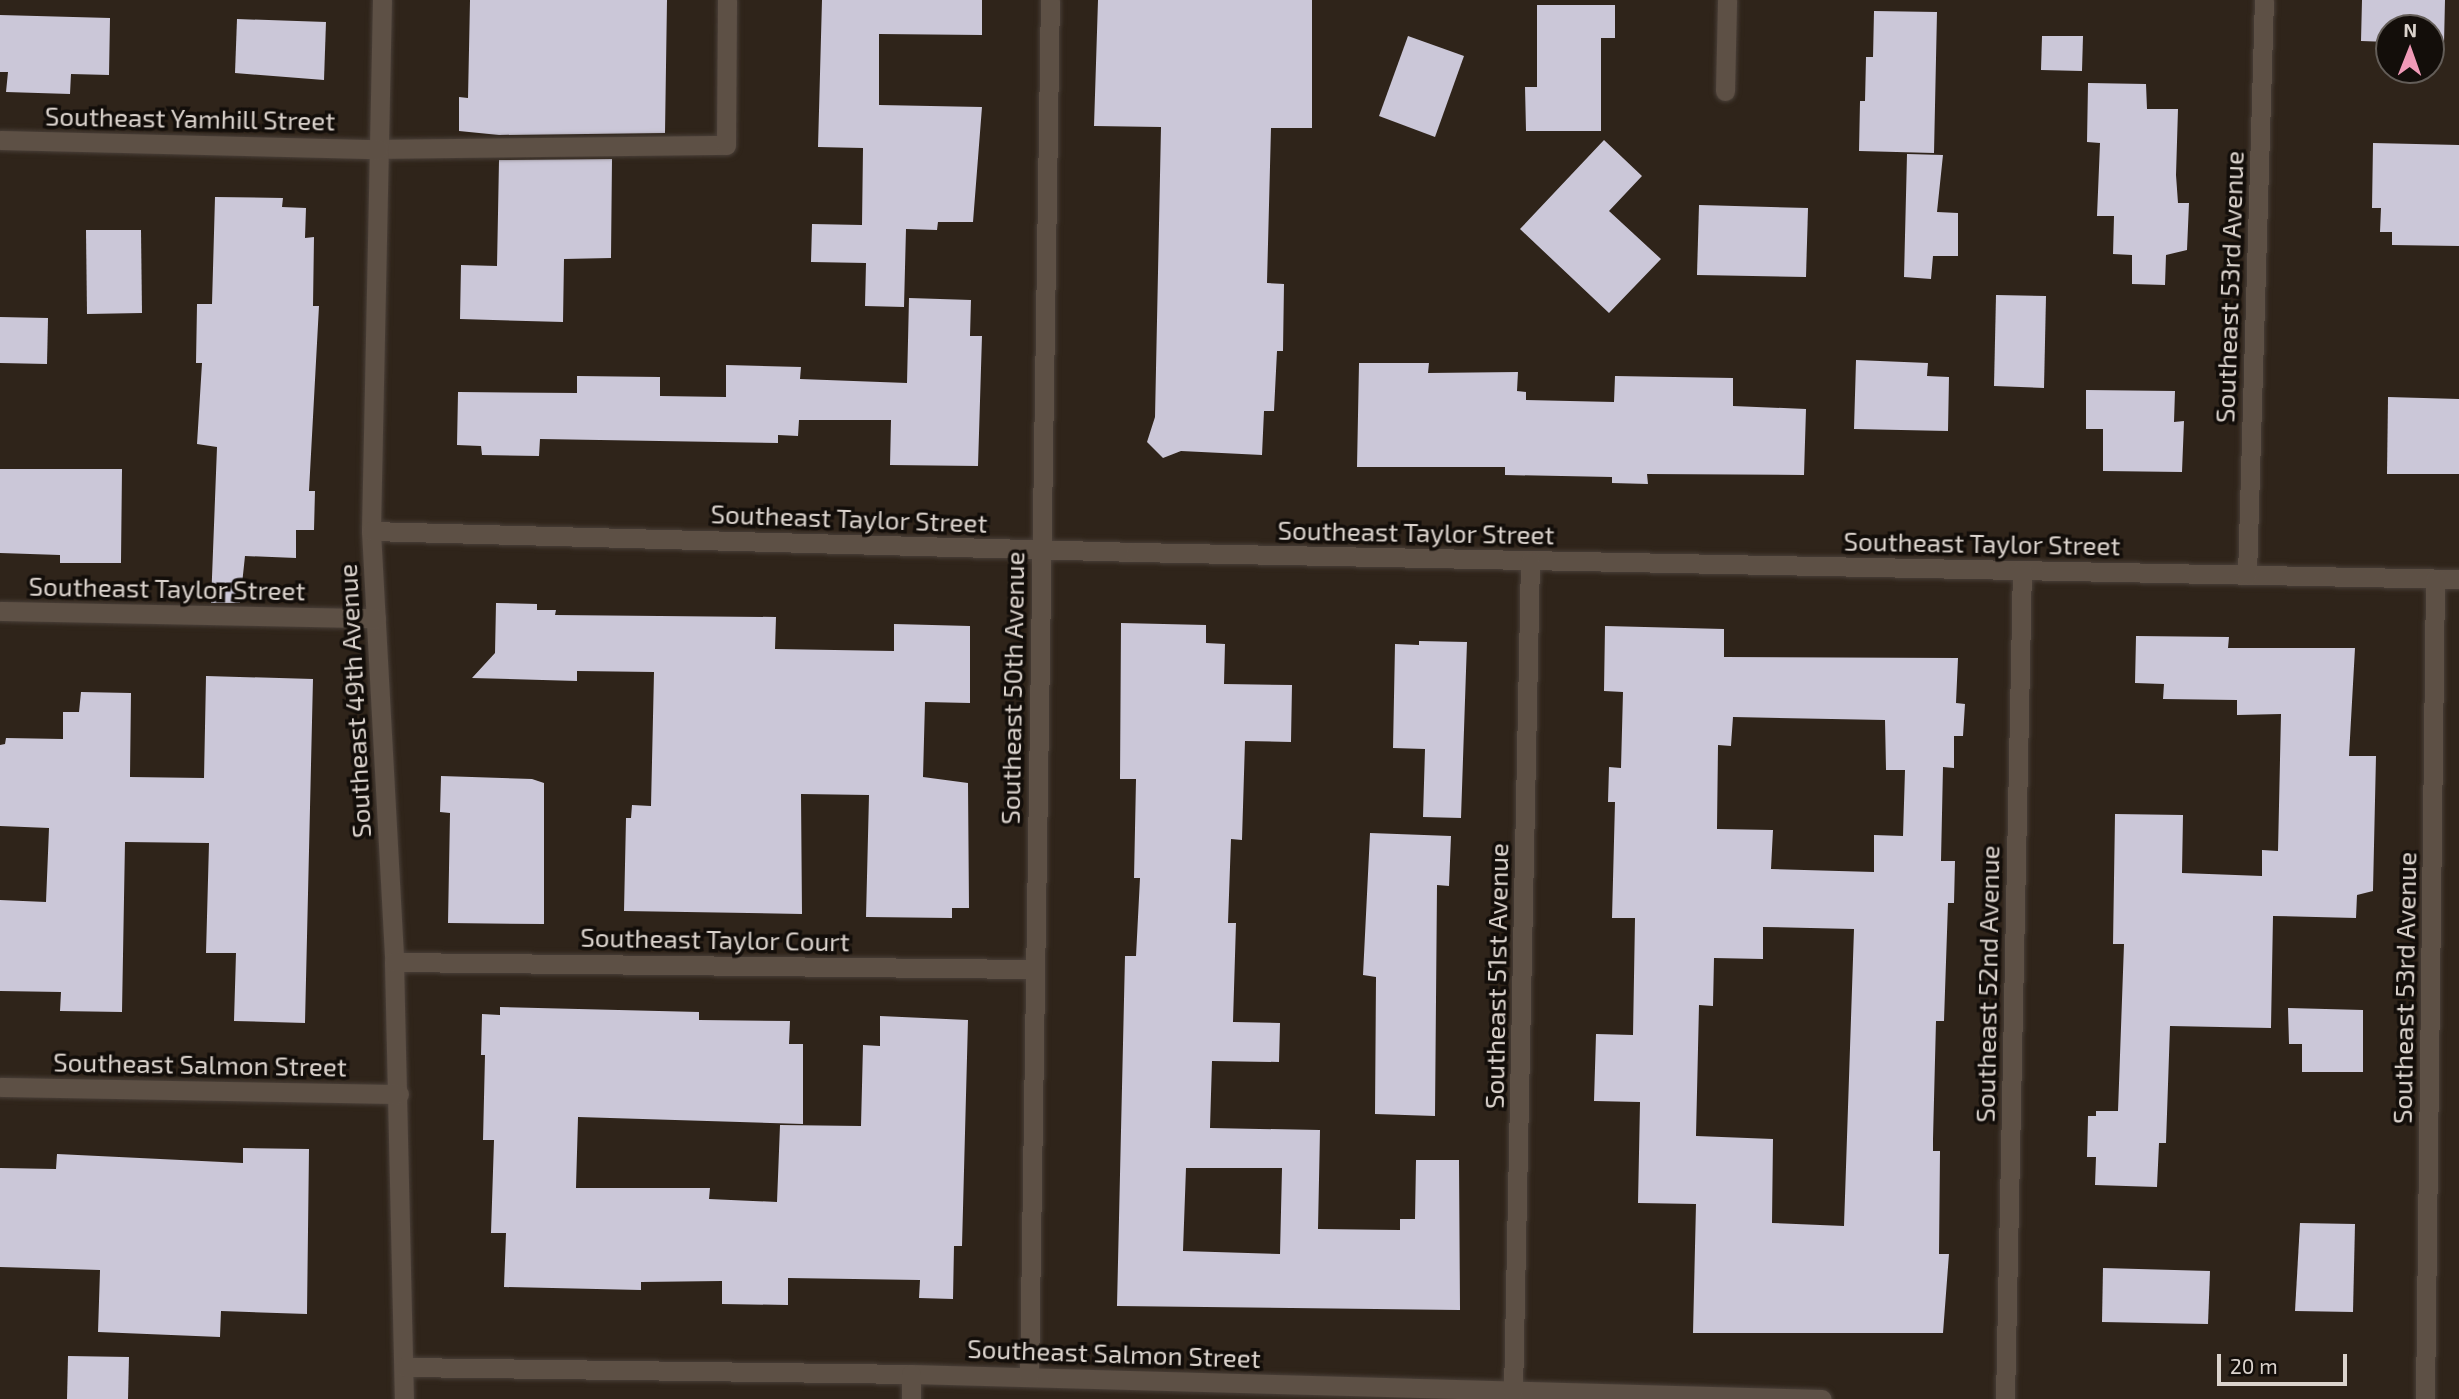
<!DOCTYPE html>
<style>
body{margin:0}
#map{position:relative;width:2459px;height:1399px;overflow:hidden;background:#2f241a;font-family:"Exo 2",sans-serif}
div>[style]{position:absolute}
.building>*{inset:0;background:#cbc7d8}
.roads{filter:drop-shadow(0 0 2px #4a4039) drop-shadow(0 0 2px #4a4039)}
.service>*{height:19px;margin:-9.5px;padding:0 9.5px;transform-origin:9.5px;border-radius:9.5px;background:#5d5045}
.minor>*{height:19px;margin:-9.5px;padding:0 9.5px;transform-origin:9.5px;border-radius:9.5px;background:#5d5045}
span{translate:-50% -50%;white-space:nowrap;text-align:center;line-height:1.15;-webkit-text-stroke:7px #130e0a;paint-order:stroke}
.street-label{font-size:26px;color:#dbd3cd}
.north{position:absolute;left:2375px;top:14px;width:70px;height:70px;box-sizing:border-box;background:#130e0a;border:2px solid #635d58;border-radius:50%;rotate:1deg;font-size:19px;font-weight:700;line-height:28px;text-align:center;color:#dbd3cd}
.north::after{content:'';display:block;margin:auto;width:24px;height:32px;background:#f09ab7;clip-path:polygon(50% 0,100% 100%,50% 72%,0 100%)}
.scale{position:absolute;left:2217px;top:1354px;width:130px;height:32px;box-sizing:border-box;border:4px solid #dbd3cd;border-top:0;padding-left:9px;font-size:21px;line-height:24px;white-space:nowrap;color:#dbd3cd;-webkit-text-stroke:5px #130e0a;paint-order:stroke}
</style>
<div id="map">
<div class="building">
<div style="clip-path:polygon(470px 0,667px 0,665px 133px,499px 135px,459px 131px,459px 97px,468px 98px)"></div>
<div style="clip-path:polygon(822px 0,982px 0,982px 35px,879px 34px,879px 105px,982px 107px,973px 222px,938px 222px,937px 230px,906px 229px,904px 307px,865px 306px,866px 263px,811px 262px,812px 224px,862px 225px,863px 148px,818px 147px)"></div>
<div style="clip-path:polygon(1098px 0,1312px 0,1312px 128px,1271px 128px,1267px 283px,1284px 284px,1283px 351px,1277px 351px,1274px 411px,1264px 411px,1262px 455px,1181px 451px,1163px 458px,1147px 442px,1155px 417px,1161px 127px,1094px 126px)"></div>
<div style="clip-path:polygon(2362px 0,2445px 0,2444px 44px,2431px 43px,2431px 28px,2389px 28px,2389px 42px,2361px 41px)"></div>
<div style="clip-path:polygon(1537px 5px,1615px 5px,1615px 38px,1601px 38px,1601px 131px,1526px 131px,1525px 87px,1537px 87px)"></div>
<div style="clip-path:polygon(1874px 11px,1937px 12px,1934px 153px,1859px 151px,1860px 101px,1865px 101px,1866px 57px,1873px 57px)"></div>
<div style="clip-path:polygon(0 15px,110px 18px,109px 75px,71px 74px,70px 94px,6px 92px,8px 72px,0 72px)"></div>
<div style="clip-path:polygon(237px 19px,326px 22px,324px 80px,235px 73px)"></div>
<div style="clip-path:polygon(1408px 36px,1464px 56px,1435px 137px,1379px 116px)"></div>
<div style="clip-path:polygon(2042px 36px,2083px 36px,2082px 71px,2041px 70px)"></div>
<div style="clip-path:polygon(2088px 83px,2146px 84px,2147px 109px,2178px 109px,2176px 175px,2178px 203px,2189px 203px,2187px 250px,2166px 255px,2165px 285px,2132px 284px,2132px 255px,2113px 254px,2114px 216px,2097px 216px,2100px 143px,2087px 142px)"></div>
<div style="clip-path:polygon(1604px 140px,1642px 176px,1609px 211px,1661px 259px,1609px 313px,1520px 229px)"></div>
<div style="clip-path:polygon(2373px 143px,2459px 145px,2459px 246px,2392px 245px,2392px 232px,2380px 232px,2381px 208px,2372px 208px)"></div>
<div style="clip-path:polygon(1907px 154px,1943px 155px,1937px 212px,1958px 213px,1958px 256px,1933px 256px,1931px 279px,1904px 277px)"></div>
<div style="clip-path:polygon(612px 159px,611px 258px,564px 259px,563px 322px,460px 319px,461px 265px,497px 266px,499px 160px)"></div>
<div style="clip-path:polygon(215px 197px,283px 198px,282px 207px,306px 208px,305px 238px,314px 237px,313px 306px,319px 306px,309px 491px,315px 491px,314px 530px,296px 530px,296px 558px,245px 556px,240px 603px,211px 603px,217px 447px,197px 444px,202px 363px,196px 363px,197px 304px,212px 304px)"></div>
<div style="clip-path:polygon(1699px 205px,1808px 208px,1806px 277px,1697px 275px)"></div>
<div style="clip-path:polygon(86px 230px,141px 230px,142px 313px,87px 314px)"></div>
<div style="clip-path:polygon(1996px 295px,2046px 296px,2044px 388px,1994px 386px)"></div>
<div style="clip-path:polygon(909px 298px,971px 300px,970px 336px,982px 336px,978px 466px,890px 465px,891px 420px,799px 420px,798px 436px,778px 435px,778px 443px,540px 439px,539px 456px,482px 455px,481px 446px,457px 445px,458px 392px,577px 393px,577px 376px,660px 377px,660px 396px,726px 397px,726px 365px,801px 367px,800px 379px,907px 383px)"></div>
<div style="clip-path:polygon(0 317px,48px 318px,47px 364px,0 363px)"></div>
<div style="clip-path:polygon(1856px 360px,1928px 363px,1927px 376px,1949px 377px,1948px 431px,1854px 429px)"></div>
<div style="clip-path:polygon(1359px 363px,1429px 363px,1428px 373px,1518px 372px,1517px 391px,1526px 392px,1526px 400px,1614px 402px,1615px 376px,1733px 378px,1733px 406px,1806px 409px,1804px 475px,1647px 474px,1648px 484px,1612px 483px,1612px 477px,1505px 475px,1505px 467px,1357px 467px)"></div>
<div style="clip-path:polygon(2086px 390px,2175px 391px,2174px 422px,2184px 421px,2182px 472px,2103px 471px,2103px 429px,2086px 429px)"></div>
<div style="clip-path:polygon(2388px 397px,2459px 399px,2459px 474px,2387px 474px)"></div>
<div style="clip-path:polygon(0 469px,122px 469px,121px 563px,60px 563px,60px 555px,0 553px)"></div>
<div style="clip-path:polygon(496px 603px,537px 604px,537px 610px,556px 610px,555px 615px,776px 617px,775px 649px,894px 651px,894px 624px,970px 626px,970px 703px,925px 702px,923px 777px,968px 783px,969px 908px,952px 908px,952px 918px,866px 917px,869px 795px,801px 794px,802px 914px,624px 911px,626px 818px,631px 818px,632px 805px,651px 806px,654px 672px,577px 671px,577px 681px,472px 678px,495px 653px)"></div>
<div style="clip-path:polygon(evenodd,1121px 623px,1206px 625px,1206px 643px,1225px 644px,1224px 684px,1292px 685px,1291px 742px,1245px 741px,1242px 840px,1231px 839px,1228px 923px,1236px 923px,1233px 1022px,1280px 1023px,1279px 1062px,1212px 1061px,1210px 1128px,1320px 1130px,1318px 1229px,1400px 1230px,1400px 1219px,1415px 1219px,1416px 1160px,1459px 1160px,1460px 1310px,1117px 1306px,1125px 956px,1136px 956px,1140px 878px,1134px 878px,1136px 779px,1120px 779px,1121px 623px,1186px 1168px,1282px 1168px,1280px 1254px,1183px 1251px,1186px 1168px)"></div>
<div style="clip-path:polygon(evenodd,1605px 626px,1724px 629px,1724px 657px,1958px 658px,1956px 703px,1965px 704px,1963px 736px,1954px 736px,1954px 768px,1943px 767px,1941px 861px,1955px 861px,1954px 903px,1948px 903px,1944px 1021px,1936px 1021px,1933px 1139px,1933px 1151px,1940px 1151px,1939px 1254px,1949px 1254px,1943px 1333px,1693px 1333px,1696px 1204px,1638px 1203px,1640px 1102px,1594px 1101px,1596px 1034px,1633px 1035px,1635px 918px,1612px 918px,1615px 802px,1608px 802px,1609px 767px,1621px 768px,1623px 692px,1604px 691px,1605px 626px,1733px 717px,1885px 720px,1886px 770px,1905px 770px,1903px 836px,1874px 835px,1874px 872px,1771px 869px,1773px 830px,1717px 829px,1718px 745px,1731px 746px,1733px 717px,1605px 626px,1763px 927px,1854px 929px,1844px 1226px,1772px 1223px,1773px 1139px,1696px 1136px,1699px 1005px,1713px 1006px,1714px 958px,1763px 959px,1763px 927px)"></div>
<div style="clip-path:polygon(2136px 636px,2229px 637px,2228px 648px,2355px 648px,2349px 756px,2376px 756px,2373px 891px,2357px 895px,2356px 918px,2273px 916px,2271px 1028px,2170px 1026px,2166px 1143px,2159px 1143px,2157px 1187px,2095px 1185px,2096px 1157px,2087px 1157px,2088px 1116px,2096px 1116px,2096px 1111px,2118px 1111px,2124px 944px,2113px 944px,2115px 814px,2183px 815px,2182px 873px,2262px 876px,2262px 850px,2278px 851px,2281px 714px,2237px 715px,2237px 700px,2163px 699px,2164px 684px,2135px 683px)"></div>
<div style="clip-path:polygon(1419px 641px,1467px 642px,1461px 818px,1423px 817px,1425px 749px,1393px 748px,1395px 644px,1419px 645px)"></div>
<div style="clip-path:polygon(206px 676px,313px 679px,305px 1023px,234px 1021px,236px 953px,206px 953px,209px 843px,125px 842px,122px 1012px,60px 1011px,61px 992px,0 991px,0 900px,46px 902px,49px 828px,0 826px,0 745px,5px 744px,6px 738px,63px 739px,63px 712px,79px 712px,81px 692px,131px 693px,130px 777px,204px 778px)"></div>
<div style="clip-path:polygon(441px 776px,532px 779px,544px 783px,544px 924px,448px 923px,450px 813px,440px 812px)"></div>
<div style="clip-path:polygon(1370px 833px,1451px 836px,1449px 886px,1437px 885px,1435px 1116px,1375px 1114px,1376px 977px,1363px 975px)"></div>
<div style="clip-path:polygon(500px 1007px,699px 1012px,699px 1020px,790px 1021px,789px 1044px,803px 1044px,803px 1124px,578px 1117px,576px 1188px,710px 1188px,709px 1199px,777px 1202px,780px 1125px,861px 1126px,863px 1045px,880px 1046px,880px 1016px,968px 1020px,962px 1246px,954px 1246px,953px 1299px,919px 1298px,920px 1280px,788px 1278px,788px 1305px,722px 1304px,722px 1281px,641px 1282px,641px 1290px,504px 1287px,506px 1233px,491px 1233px,494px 1140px,483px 1140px,485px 1055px,481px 1055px,482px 1014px,500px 1015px)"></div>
<div style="clip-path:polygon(2288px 1008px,2363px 1010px,2363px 1072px,2302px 1072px,2302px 1044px,2289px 1044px)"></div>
<div style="clip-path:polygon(243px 1148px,309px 1149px,307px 1314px,221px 1311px,220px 1337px,98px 1332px,100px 1270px,0 1267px,0 1168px,56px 1169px,57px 1154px,243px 1163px)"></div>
<div style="clip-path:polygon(2300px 1223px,2355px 1224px,2353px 1312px,2295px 1311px)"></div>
<div style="clip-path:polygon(2103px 1268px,2210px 1271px,2208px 1324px,2102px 1322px)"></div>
<div style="clip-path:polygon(68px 1356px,129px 1357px,128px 1399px,67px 1399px)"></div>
</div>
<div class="roads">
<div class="service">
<div style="left:378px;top:149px;width:348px;rotate:-0.7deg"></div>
<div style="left:726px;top:145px;width:145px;rotate:-89.6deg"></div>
</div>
<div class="minor">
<div style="left:382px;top:0;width:531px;rotate:91.19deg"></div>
<div style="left:371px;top:531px;width:432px;rotate:86.9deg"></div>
<div style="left:394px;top:962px;width:437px;rotate:88.7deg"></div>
<div style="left:1725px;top:91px;width:91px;rotate:-88.7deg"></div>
<div style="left:0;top:140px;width:378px;rotate:1.4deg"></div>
<div style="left:371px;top:531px;width:764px;rotate:1.57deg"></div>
<div style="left:1135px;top:552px;width:1324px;rotate:1.17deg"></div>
<div style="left:2247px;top:575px;width:575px;rotate:-88.31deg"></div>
<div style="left:0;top:611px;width:376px;rotate:1.1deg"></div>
<div style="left:394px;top:962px;width:641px;rotate:0.63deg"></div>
<div style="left:0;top:1087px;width:399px;rotate:1deg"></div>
<div style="left:404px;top:1367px;width:507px;rotate:0.79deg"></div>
<div style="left:911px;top:1374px;width:911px;rotate:1.57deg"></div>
<div style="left:911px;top:1374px;width:25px;rotate:90deg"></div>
<div style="left:1029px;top:1377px;width:1377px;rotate:-89.13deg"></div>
<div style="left:1513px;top:1392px;width:831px;rotate:-88.83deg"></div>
<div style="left:2005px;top:1399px;width:829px;rotate:-88.83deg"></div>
<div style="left:2425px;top:1399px;width:820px;rotate:-89.3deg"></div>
</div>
</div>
<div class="street-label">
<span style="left:190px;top:118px;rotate:1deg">Southeast Yamhill Street</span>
<span style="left:2229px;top:287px;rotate:-88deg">Southeast 53rd Avenue</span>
<span style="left:849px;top:518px;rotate:2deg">Southeast Taylor Street</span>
<span style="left:1416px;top:532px;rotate:1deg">Southeast Taylor Street</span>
<span style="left:1982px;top:543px;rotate:1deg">Southeast Taylor Street</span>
<span style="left:167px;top:588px;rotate:1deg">Southeast Taylor Street</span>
<span style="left:1012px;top:688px;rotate:-89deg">Southeast 50th Avenue</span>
<span style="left:354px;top:701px;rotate:-93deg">Southeast 49th Avenue</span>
<span style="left:715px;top:939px;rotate:1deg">Southeast Taylor Court</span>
<span style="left:1496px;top:976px;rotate:-89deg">Southeast 51st Avenue</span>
<span style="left:1987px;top:984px;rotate:-89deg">Southeast 52nd Avenue</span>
<span style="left:2404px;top:988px;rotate:-89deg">Southeast 53rd Avenue</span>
<span style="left:200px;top:1064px;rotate:1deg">Southeast Salmon Street</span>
<span style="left:1114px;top:1353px;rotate:2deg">Southeast Salmon Street</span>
</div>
<div class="north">N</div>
<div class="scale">20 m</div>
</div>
